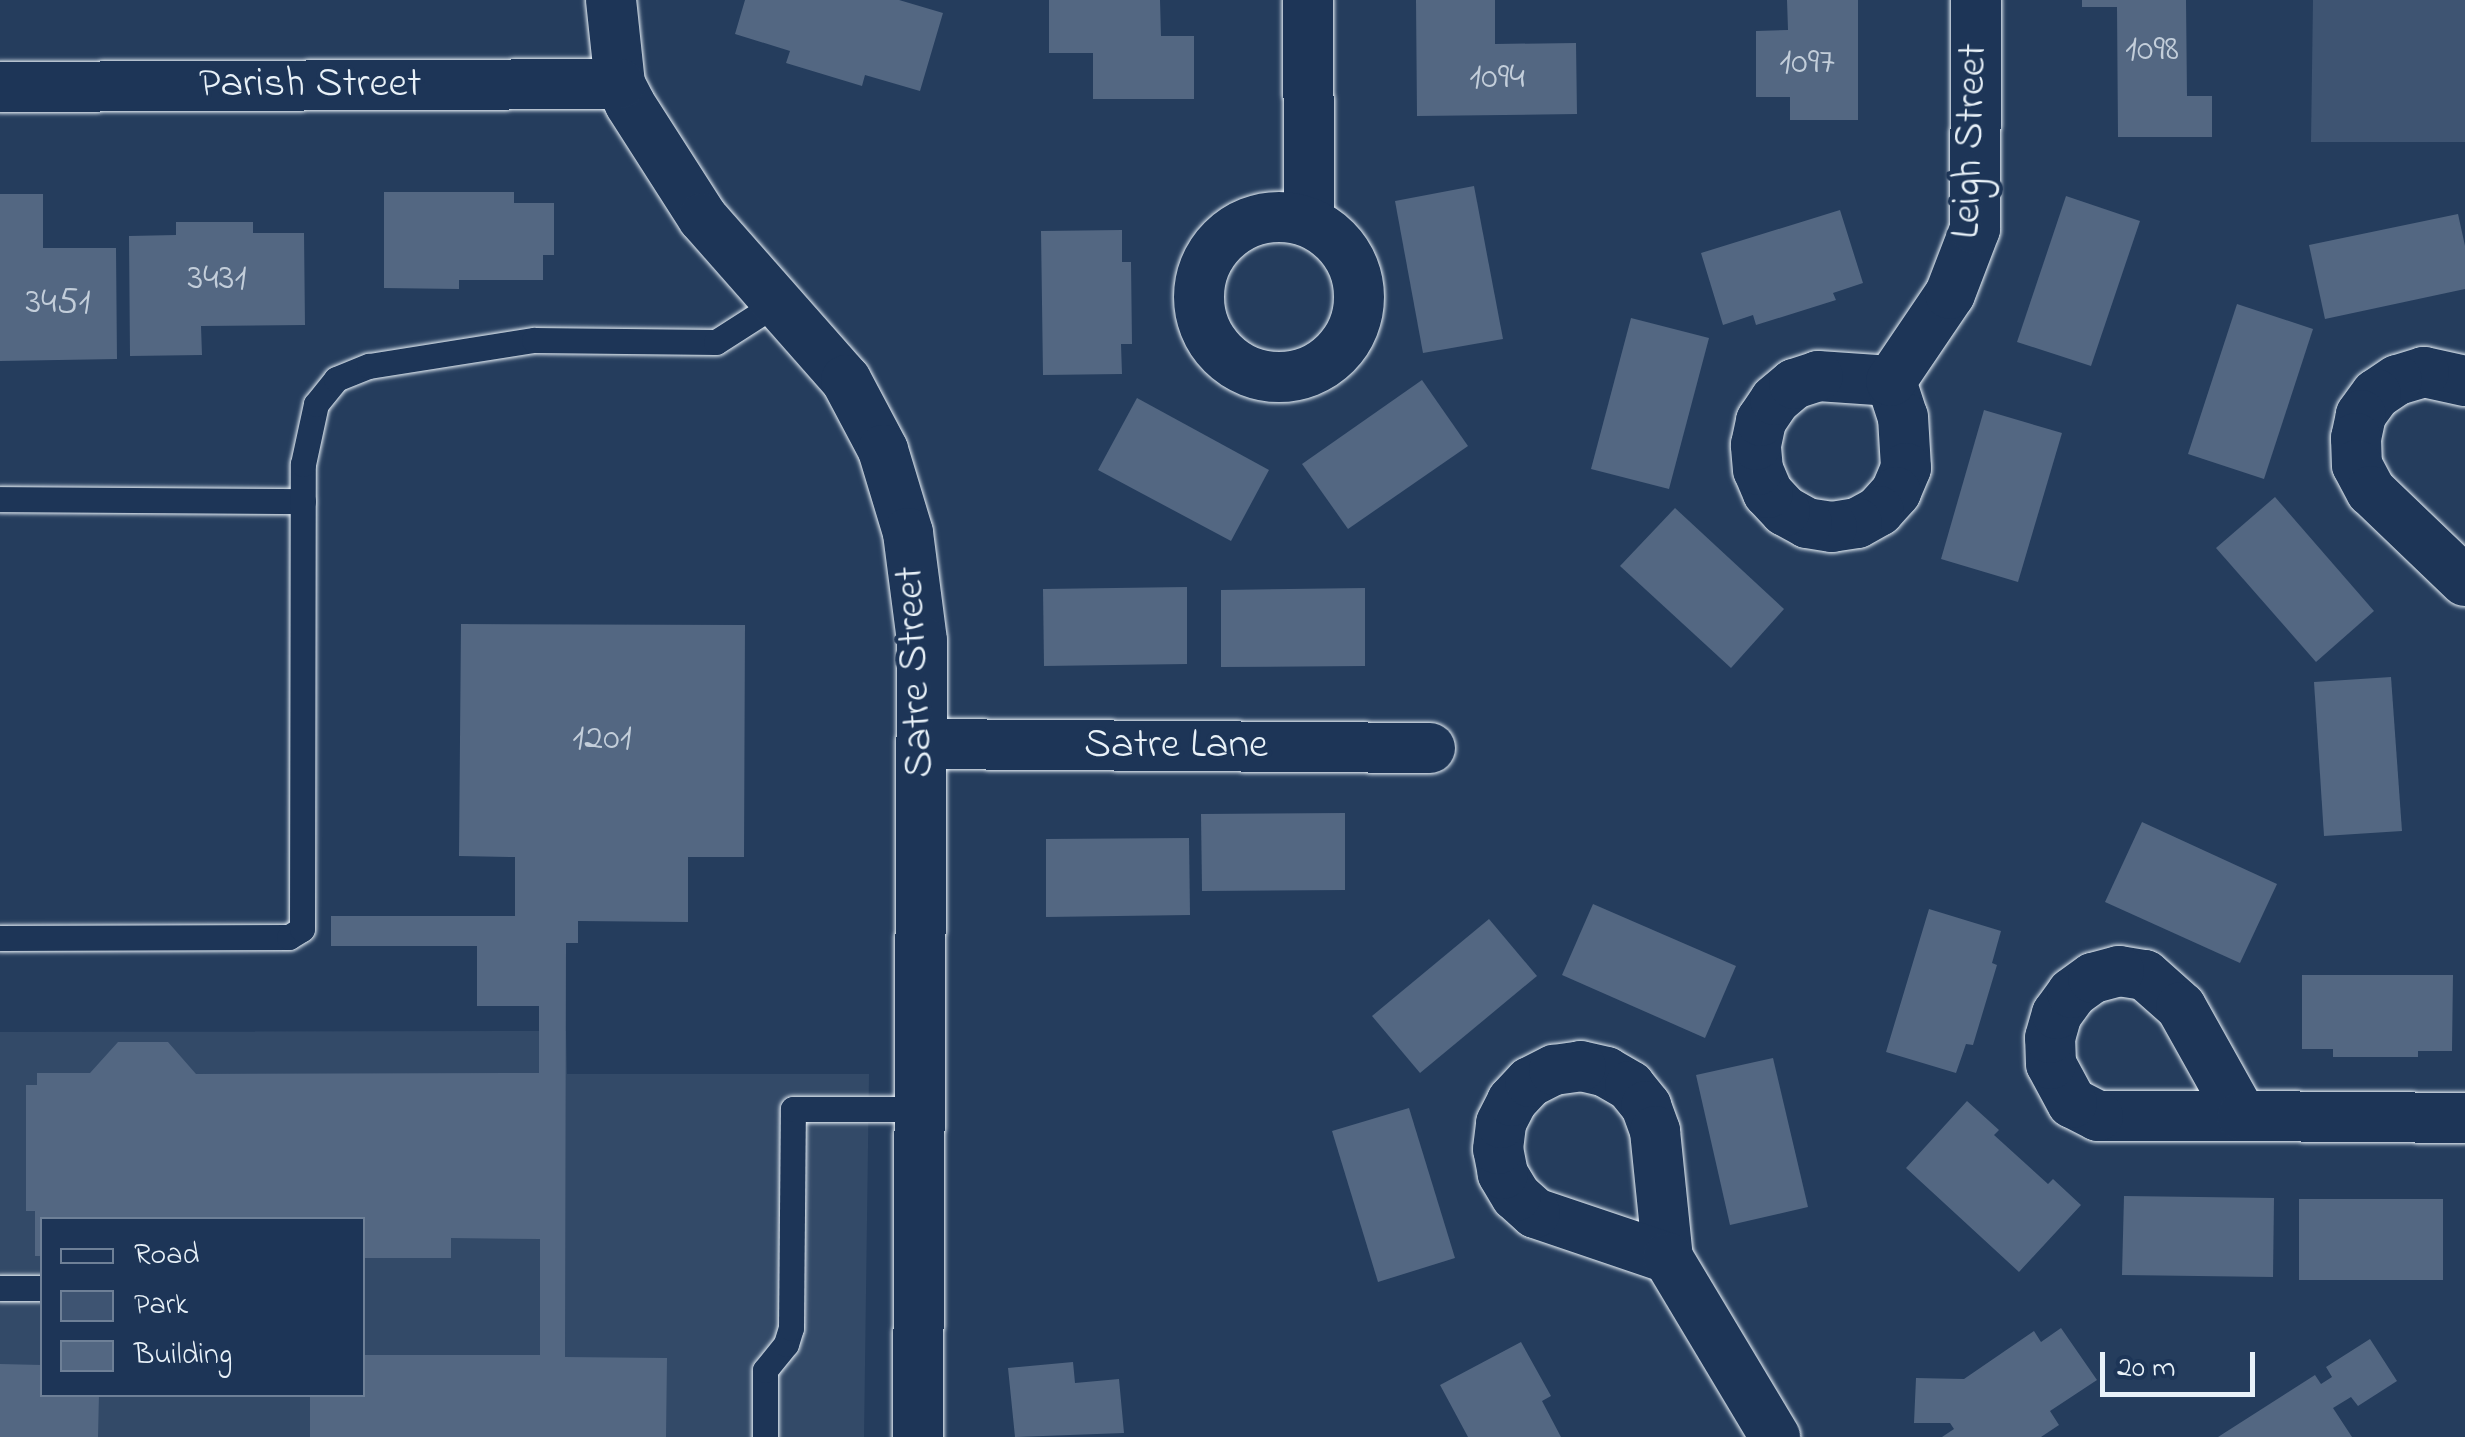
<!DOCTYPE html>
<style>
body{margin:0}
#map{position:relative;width:2465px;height:1437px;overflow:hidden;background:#253d5d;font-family:"Indie Flower",sans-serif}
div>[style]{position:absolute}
.built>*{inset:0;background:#334a68}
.green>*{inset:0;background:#3e5472}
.building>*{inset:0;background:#536782}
.roads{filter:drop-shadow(0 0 2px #e8f1f8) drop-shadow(0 0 2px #e8f1f8)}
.service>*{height:25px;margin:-12.5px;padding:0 12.5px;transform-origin:12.5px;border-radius:12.5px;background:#1d3557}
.minor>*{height:50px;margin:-25px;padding:0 25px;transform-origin:25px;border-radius:25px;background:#1d3557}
.minor>.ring{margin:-25px;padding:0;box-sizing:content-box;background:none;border:50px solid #1d3557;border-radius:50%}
span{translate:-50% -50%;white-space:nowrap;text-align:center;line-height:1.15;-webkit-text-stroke:8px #1d3557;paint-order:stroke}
.number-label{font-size:38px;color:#c3ceda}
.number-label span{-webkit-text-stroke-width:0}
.street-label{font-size:42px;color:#e8f1f8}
.legend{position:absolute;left:40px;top:1217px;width:325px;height:180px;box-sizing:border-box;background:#1d3557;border:2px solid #6e8097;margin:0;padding:12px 18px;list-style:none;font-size:30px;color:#e8f1f8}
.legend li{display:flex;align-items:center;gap:20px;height:50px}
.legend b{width:50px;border:2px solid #6e8097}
.scale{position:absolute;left:2100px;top:1352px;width:155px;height:45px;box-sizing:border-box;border:5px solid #e8f1f8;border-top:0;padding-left:12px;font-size:30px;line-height:35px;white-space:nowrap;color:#e8f1f8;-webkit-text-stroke:8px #1d3557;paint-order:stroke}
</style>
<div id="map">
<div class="built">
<div style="clip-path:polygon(evenodd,566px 1031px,567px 1074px,869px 1074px,864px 1437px,0 1437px,0 1032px,566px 1031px,42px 1220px,362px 1220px,362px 1394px,42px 1394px,42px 1220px)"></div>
</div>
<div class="green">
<div style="clip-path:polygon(2313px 0,2465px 0,2465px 142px,2311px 142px)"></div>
</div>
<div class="building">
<div style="clip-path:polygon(745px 0,899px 0,943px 13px,920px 91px,865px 75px,862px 86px,786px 63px,790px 51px,735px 34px)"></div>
<div style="clip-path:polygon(1049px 0,1160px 0,1161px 36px,1194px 36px,1194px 99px,1093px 99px,1093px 53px,1049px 53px)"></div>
<div style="clip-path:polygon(1416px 0,1495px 0,1495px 44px,1576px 43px,1577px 114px,1417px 116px)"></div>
<div style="clip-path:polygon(1787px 0,1858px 0,1858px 120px,1790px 120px,1790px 97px,1756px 97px,1756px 31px,1788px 30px)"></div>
<div style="clip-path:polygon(2082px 0,2186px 0,2187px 96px,2212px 96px,2212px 137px,2118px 137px,2117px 7px,2082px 7px)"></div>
<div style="clip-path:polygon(1474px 186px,1503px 339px,1423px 353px,1395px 201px)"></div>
<div style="clip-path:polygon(384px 192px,514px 192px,514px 203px,554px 203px,554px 255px,543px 255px,543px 280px,459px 280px,459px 289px,384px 288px)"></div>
<div style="clip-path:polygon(0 194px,43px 194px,43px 248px,116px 248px,117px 359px,0 361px)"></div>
<div style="clip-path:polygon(2066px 196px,2140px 221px,2091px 366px,2017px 342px)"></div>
<div style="clip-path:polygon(1840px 210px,1863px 283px,1833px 293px,1836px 300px,1756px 325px,1753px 315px,1723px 325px,1701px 253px)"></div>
<div style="clip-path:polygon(2458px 214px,2465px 246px,2465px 289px,2325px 319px,2309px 245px)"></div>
<div style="clip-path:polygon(176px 222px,253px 222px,253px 233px,304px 233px,305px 325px,201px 326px,202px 355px,130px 356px,129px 236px,176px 235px)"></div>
<div style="clip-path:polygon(1122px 230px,1122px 262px,1131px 262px,1132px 344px,1121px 344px,1122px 374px,1043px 375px,1041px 231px)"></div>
<div style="clip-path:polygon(2237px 304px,2313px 329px,2264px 479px,2188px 454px)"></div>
<div style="clip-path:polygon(1631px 318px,1709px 338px,1669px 489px,1591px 469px)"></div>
<div style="clip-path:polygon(1422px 380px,1468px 446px,1348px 529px,1302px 464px)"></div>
<div style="clip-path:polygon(1137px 398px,1269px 470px,1231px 541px,1098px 470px)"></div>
<div style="clip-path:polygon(1984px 410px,2062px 433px,2018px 582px,1941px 559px)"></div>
<div style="clip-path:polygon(2275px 497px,2374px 611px,2316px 662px,2216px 548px)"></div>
<div style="clip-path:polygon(1675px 508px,1784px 609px,1731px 668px,1620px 566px)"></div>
<div style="clip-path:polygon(1187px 587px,1187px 664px,1044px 666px,1043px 589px)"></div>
<div style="clip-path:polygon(1365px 588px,1365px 666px,1221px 667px,1221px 590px)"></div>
<div style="clip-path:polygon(461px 624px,745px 625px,744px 857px,688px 857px,688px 922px,578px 921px,578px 943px,566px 943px,565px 1357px,667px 1358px,666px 1437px,310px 1437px,310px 1394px,362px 1394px,362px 1355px,540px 1355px,540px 1239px,451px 1238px,451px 1258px,362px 1258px,362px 1220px,42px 1220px,42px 1256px,35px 1256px,35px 1211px,26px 1211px,26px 1085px,37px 1085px,37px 1073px,90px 1073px,118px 1042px,168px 1042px,196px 1074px,539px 1073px,539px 1006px,477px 1006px,477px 946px,331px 946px,331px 916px,515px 916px,515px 857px,459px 856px)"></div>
<div style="clip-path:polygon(2391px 677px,2402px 831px,2324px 836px,2314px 682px)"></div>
<div style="clip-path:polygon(1345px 813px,1345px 890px,1202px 891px,1201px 814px)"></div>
<div style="clip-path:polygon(2142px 822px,2277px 884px,2240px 963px,2105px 902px)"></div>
<div style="clip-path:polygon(1189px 838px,1190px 915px,1046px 917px,1046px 839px)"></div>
<div style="clip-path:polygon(1593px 904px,1736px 966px,1705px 1038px,1562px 975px)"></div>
<div style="clip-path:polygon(1929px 909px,2001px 931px,1992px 963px,1997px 965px,1973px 1045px,1966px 1044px,1956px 1073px,1886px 1052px)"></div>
<div style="clip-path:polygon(1489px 919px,1537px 976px,1420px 1073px,1372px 1016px)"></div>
<div style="clip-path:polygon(2302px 975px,2453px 975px,2452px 1051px,2418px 1051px,2418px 1057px,2333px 1057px,2333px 1049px,2302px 1049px)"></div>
<div style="clip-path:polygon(1773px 1058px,1808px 1207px,1730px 1225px,1696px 1075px)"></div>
<div style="clip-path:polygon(1967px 1101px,1999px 1130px,1994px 1135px,2048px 1184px,2053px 1179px,2081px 1205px,2019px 1272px,1906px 1168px)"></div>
<div style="clip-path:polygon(1409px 1108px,1455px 1258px,1378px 1282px,1332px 1131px)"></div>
<div style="clip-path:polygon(2124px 1196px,2274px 1198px,2273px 1277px,2122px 1275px)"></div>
<div style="clip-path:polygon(2299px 1199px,2443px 1199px,2443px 1280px,2299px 1280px)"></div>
<div style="clip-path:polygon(2061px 1328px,2097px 1380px,2050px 1411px,2059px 1425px,2041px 1437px,1942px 1437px,1954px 1429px,1950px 1423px,1914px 1423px,1916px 1378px,1964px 1379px,2034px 1331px,2041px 1342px)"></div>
<div style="clip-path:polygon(2370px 1339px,2397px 1381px,2358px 1406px,2351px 1397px,2333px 1408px,2352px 1437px,2218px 1437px,2315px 1375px,2321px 1384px,2332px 1377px,2326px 1367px)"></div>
<div style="clip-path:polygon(1521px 1342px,1551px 1396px,1542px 1401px,1561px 1437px,1468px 1437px,1440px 1385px)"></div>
<div style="clip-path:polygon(1073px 1362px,1075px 1383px,1119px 1379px,1124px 1433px,1015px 1437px,1008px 1368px)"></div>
<div style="clip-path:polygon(0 1364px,42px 1365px,42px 1394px,99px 1394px,98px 1437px,0 1437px)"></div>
</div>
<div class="roads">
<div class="service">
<div style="left:0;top:499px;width:303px;rotate:0.4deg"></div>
<div style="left:0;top:938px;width:289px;rotate:-0.2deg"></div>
<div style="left:289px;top:937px;width:15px;rotate:-32deg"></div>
<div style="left:302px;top:929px;width:465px;rotate:-89.9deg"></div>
<div style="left:303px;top:464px;width:61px;rotate:-77.8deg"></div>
<div style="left:316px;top:404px;width:32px;rotate:-51deg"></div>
<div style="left:336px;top:379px;width:35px;rotate:-22deg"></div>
<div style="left:369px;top:366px;width:167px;rotate:-9deg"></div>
<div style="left:534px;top:340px;width:182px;rotate:0.6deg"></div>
<div style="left:716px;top:342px;width:76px;rotate:-32.6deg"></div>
<div style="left:0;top:1288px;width:42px"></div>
<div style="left:765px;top:1437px;width:67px;rotate:-90deg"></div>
<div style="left:765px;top:1370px;width:33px;rotate:-51deg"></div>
<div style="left:786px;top:1344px;width:17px;rotate:-73deg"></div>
<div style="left:791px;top:1328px;width:219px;rotate:-89.5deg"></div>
<div style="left:793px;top:1109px;width:126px"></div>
</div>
<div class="minor">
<div style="left:611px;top:0;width:84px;rotate:83.9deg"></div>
<div style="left:620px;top:84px;width:22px;rotate:63deg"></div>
<div style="left:630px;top:104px;width:135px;rotate:57.4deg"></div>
<div style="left:703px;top:218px;width:216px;rotate:48.6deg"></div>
<div style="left:846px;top:380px;width:79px;rotate:62.1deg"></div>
<div style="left:883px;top:450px;width:87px;rotate:73.2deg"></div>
<div style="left:908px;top:533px;width:109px;rotate:82.6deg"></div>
<div style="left:922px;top:641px;width:796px;rotate:90.29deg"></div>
<div style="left:1308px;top:0;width:220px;rotate:89.7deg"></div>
<div style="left:0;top:87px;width:620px;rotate:-0.28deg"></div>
<div class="ring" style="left:1199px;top:217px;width:110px;height:110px"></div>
<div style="left:1818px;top:376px;width:73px;rotate:3.9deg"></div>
<div style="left:1891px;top:381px;width:38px;rotate:72deg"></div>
<div style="left:1903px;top:417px;width:51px;rotate:86.6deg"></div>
<div style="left:1906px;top:468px;width:26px;rotate:113deg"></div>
<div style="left:1896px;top:492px;width:25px;rotate:132deg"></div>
<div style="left:1879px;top:511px;width:25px;rotate:151deg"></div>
<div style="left:1857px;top:523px;width:25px;rotate:171deg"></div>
<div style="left:1832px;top:527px;width:25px;rotate:-171deg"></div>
<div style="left:1807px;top:523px;width:25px;rotate:-151deg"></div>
<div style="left:1785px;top:511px;width:25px;rotate:-133deg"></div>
<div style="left:1768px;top:493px;width:25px;rotate:-113deg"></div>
<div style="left:1758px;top:470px;width:25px;rotate:-95deg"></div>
<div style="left:1756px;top:445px;width:25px;rotate:-78deg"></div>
<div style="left:1761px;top:421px;width:25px;rotate:-56deg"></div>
<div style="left:1775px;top:400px;width:25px;rotate:-40deg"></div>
<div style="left:1794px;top:384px;width:25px;rotate:-18deg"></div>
<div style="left:1891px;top:381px;width:105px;rotate:-55.9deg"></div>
<div style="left:1950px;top:294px;width:70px;rotate:-69deg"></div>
<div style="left:1975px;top:229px;width:229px;rotate:-89.7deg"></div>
<div style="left:2465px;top:381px;width:42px;rotate:-167.6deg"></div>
<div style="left:2424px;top:372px;width:28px;rotate:163deg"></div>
<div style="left:2397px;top:380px;width:25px;rotate:146deg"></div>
<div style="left:2376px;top:394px;width:26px;rotate:126deg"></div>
<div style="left:2361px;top:415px;width:24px;rotate:102deg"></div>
<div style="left:2356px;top:438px;width:27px;rotate:88deg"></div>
<div style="left:2357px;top:465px;width:30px;rotate:62deg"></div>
<div style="left:2371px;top:491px;width:130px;rotate:43.8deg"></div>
<div style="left:922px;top:744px;width:508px;rotate:0.45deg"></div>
<div style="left:2119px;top:971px;width:26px;rotate:9deg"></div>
<div style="left:2145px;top:975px;width:48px;rotate:41.6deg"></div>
<div style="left:2181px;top:1007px;width:125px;rotate:60.8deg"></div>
<div style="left:2242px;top:1116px;width:144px;rotate:180deg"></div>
<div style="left:2098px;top:1116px;width:29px;rotate:-153deg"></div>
<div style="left:2072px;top:1103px;width:44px;rotate:-118.3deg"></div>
<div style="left:2051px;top:1064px;width:26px;rotate:-92deg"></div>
<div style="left:2050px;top:1038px;width:25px;rotate:-74deg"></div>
<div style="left:2057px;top:1014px;width:26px;rotate:-54deg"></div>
<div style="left:2072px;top:993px;width:26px;rotate:-36deg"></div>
<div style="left:2093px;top:978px;width:27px;rotate:-15deg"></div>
<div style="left:1581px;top:1066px;width:26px;rotate:13deg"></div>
<div style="left:1606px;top:1072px;width:28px;rotate:30deg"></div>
<div style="left:1630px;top:1086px;width:26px;rotate:51deg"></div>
<div style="left:1646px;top:1106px;width:27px;rotate:70deg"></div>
<div style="left:1655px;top:1131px;width:128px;rotate:84.2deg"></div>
<div style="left:1668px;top:1258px;width:140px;rotate:-161.3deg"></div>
<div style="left:1535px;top:1213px;width:25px;rotate:-138deg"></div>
<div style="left:1516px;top:1196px;width:26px;rotate:-121deg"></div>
<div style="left:1503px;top:1174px;width:25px;rotate:-101deg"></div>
<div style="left:1498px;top:1149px;width:26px;rotate:-83deg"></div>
<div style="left:1501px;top:1123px;width:25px;rotate:-63deg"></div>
<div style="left:1512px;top:1101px;width:26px;rotate:-47deg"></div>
<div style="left:1530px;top:1082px;width:27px;rotate:-27deg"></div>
<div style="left:1554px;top:1070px;width:27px;rotate:-8deg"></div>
<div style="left:2242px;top:1116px;width:223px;rotate:0.5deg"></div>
<div style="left:1668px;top:1258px;width:209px;rotate:59.1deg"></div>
</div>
</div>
<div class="number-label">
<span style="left:2152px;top:51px">1098</span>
<span style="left:1807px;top:64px">1097</span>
<span style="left:1497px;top:79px">1094</span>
<span style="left:217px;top:280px">3431</span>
<span style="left:58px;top:304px">3451</span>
<span style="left:602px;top:740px">1201</span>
</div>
<div class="street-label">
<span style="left:310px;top:85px">Parish Street</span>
<span style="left:1971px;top:141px;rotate:-88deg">Leigh Street</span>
<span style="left:916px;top:672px;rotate:-93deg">Satre Street</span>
<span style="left:1176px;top:746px">Satre Lane</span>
</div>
<ul class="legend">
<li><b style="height:12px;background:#1d3557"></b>Road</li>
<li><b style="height:28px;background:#3e5472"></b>Park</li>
<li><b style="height:28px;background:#536782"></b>Building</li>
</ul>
<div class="scale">20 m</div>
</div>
